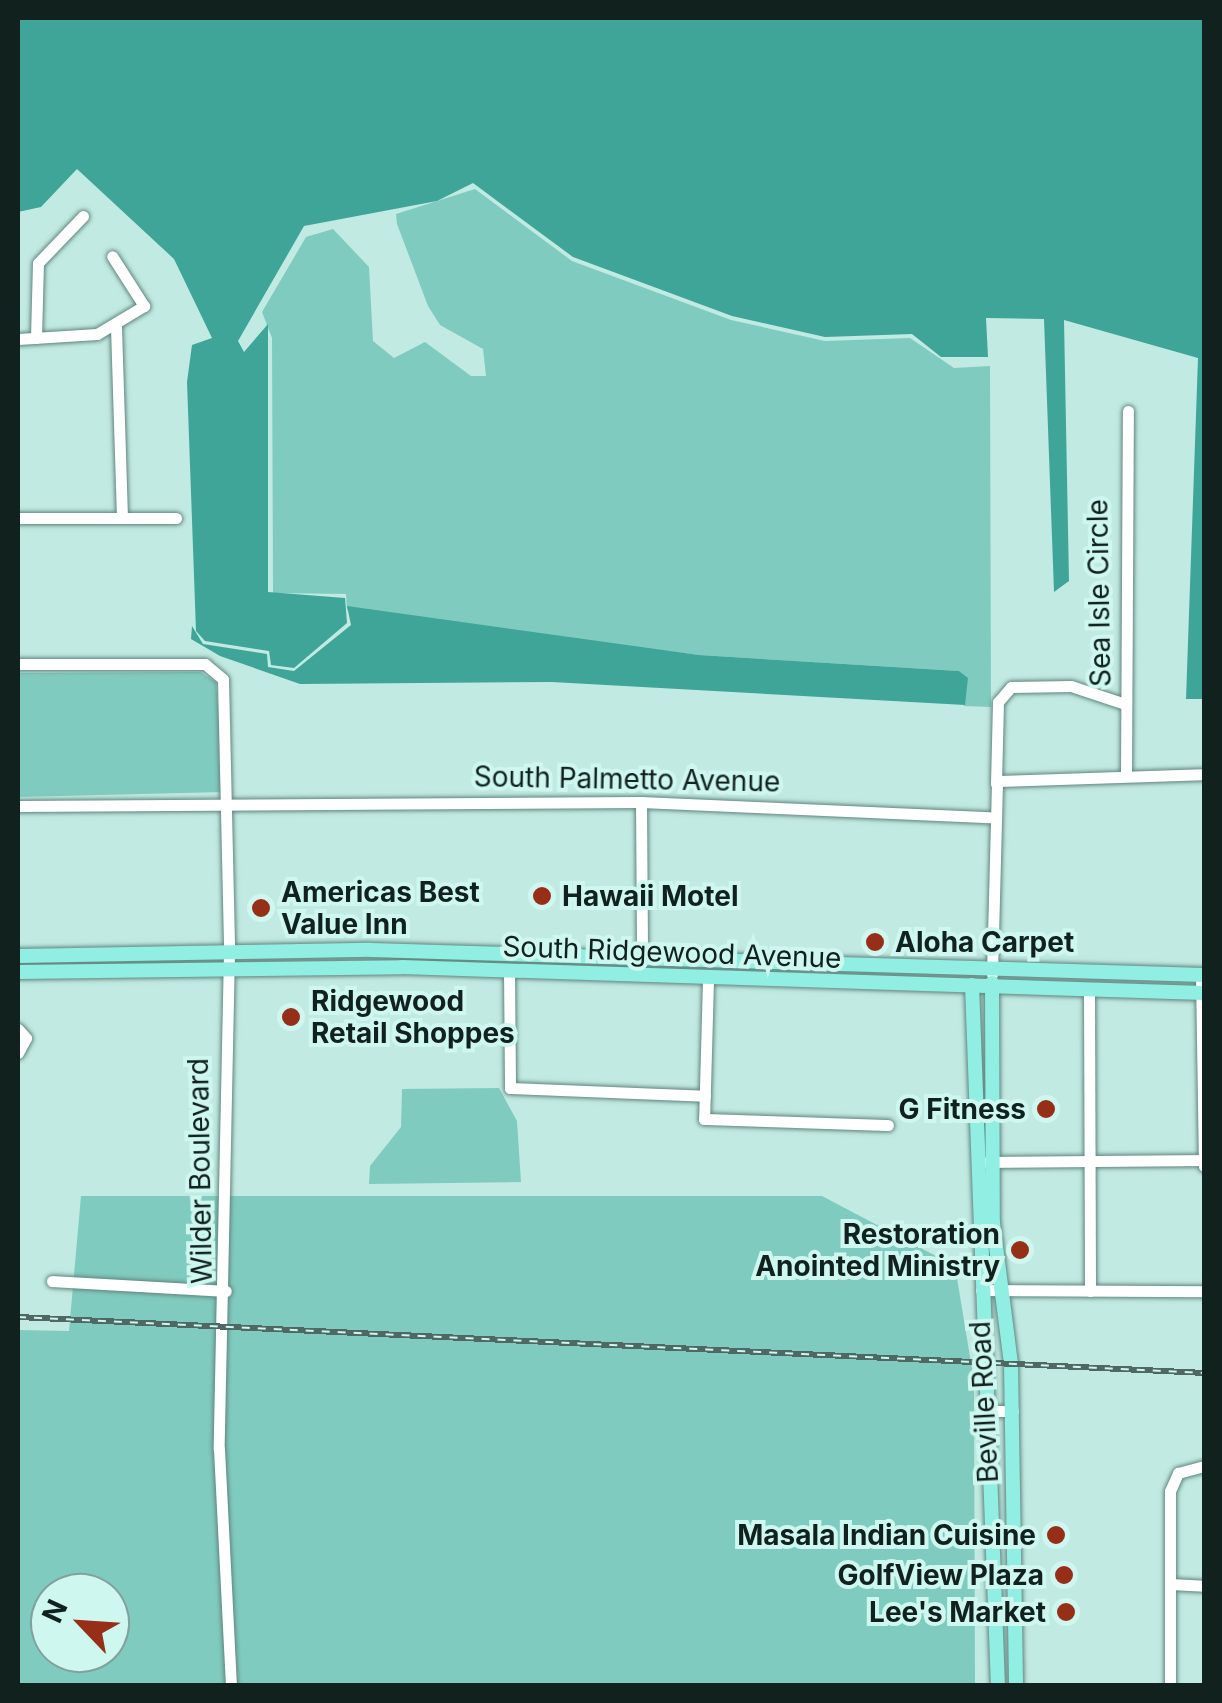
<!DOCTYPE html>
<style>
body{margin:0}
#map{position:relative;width:1222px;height:1703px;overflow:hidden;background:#c1eae2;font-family:Inter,sans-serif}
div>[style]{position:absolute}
.green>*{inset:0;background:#80cbbf}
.water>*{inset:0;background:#3fa598}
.roads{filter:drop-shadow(0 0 2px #60867f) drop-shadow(0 0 2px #60867f)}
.minor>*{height:11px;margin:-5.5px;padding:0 5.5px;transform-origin:5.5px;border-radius:5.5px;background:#fff}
.major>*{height:14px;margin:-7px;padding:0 7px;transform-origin:7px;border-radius:7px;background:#91eee2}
.rail>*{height:6px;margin-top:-3px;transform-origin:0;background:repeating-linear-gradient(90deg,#cef7f0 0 8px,#4f6863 0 16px);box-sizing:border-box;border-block:2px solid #4f6863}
.dots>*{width:28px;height:28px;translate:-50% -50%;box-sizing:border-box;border:5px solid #cef7f0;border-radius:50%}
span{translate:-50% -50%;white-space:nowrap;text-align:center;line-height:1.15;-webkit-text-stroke:8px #cef7f0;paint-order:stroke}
.street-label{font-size:28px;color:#11211e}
.poi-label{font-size:28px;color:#11211e;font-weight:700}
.left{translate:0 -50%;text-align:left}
.right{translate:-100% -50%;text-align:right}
.frame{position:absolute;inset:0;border:20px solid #11211e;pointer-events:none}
.north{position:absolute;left:30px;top:1573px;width:100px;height:100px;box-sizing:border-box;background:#cef7f0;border:2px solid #82a19c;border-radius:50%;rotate:295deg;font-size:28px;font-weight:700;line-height:40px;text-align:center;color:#11211e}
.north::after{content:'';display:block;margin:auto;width:35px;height:45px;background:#972e18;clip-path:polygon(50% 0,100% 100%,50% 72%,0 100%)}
</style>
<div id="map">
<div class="green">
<div style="clip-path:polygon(475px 189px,572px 261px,731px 320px,825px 341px,910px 338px,954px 368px,990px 366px,991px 707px,964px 706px,967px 678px,959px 671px,699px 655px,347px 610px,346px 594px,273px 593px,272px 338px,262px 312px,306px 237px,333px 229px,369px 267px,373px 341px,394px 358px,425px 342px,471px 376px,486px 376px,483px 349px,440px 325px,428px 306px,397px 224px,396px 214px)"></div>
<div style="clip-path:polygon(200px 672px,216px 682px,224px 792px,18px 797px,18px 673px)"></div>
<div style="clip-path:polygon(499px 1088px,517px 1121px,521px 1182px,369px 1184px,370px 1166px,401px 1127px,402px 1089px)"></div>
<div style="clip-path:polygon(evenodd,81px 1196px,822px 1196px,955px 1266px,974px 1381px,975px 1685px,18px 1686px,18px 1330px,69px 1331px,81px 1196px,50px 1593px,110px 1593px,110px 1653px,50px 1653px,50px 1593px)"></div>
</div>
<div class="water">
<div style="clip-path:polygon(18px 18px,1204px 18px,1204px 699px,1186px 699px,1198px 358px,1064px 320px,1069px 581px,1054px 592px,1044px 319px,986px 318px,988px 357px,941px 357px,912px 334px,825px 337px,732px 316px,573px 257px,473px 183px,437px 201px,304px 226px,238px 341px,244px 352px,268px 324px,268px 592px,345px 598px,347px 623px,294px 668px,271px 665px,269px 651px,205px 641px,196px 631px,187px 382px,192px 345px,212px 338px,174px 259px,77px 169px,41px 207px,18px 212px)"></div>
<div style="clip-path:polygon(347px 606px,699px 655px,959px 671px,968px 678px,965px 705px,552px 682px,300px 684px,220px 656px,191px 639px,192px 626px,203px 644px,267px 654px,268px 667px,294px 671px,351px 625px)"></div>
</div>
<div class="roads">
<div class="minor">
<div style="left:116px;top:327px;width:191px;rotate:88.2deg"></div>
<div style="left:36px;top:338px;width:75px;rotate:-88.5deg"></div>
<div style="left:38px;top:263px;width:65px;rotate:-46.2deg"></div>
<div style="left:18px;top:339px;width:79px;rotate:-3.6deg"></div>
<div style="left:97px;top:334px;width:55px;rotate:-30.8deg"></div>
<div style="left:144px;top:306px;width:59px;rotate:-122.6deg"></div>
<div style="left:18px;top:518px;width:158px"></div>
<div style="left:18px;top:664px;width:187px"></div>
<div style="left:205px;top:664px;width:23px;rotate:40deg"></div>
<div style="left:223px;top:679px;width:273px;rotate:88.7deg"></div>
<div style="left:229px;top:952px;width:497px;rotate:91.2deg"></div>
<div style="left:219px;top:1449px;width:237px;rotate:87.1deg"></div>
<div style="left:1126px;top:775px;width:364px;rotate:-89.7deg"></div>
<div style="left:996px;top:784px;width:82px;rotate:-88.6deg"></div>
<div style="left:998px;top:702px;width:20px;rotate:-49deg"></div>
<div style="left:1011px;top:687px;width:60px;rotate:-1deg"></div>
<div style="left:1071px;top:686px;width:57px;rotate:18.4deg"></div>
<div style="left:641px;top:802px;width:159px;rotate:89.6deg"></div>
<div style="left:18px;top:806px;width:623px;rotate:-0.37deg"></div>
<div style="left:641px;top:802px;width:349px;rotate:2.5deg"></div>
<div style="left:509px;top:970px;width:118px;rotate:89.5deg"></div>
<div style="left:510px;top:1088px;width:195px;rotate:2.3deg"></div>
<div style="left:992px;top:974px;width:193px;rotate:-88.5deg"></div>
<div style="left:997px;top:781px;width:207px;rotate:-1.9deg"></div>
<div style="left:1201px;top:975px;width:191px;rotate:89.1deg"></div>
<div style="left:708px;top:980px;width:139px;rotate:91.6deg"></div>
<div style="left:704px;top:1119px;width:184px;rotate:1.9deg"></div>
<div style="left:1089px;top:993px;width:298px;rotate:89.8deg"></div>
<div style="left:18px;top:1029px;width:12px;rotate:48deg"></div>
<div style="left:26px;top:1038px;width:17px;rotate:118deg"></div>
<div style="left:987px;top:1162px;width:217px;rotate:-0.5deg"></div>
<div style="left:52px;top:1281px;width:174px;rotate:3.3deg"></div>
<div style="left:981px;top:1290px;width:223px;rotate:0.3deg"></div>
<div style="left:995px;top:1411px;width:18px"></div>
<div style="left:1170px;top:1584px;width:34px;rotate:3deg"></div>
<div style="left:1170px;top:1686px;width:195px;rotate:-90deg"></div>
<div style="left:1170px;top:1491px;width:20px;rotate:-66deg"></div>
<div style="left:1178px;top:1473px;width:27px;rotate:-15deg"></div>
</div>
<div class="major">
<div style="left:18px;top:956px;width:353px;rotate:-1deg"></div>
<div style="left:371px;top:950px;width:833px;rotate:1.72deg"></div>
<div style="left:18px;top:972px;width:384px;rotate:-0.7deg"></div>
<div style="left:402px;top:967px;width:802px;rotate:1.86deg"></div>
<div style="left:992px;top:983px;width:240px;rotate:89.8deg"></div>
<div style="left:993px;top:1223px;width:142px;rotate:82.7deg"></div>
<div style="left:1011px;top:1364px;width:322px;rotate:89.1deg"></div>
<div style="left:972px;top:985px;width:701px;rotate:87.88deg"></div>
</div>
</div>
<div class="rail">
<div style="left:18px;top:1317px;width:1187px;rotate:2.7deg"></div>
</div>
<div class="dots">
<div style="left:542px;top:896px;background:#972e18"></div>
<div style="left:261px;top:908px;background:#972e18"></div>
<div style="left:875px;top:942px;background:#972e18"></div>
<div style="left:291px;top:1017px;background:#972e18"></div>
<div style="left:1046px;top:1109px;background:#972e18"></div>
<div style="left:1020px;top:1250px;background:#972e18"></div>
<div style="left:1056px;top:1535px;background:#972e18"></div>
<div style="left:1064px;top:1575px;background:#972e18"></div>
<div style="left:1066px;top:1612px;background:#972e18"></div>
</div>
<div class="street-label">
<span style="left:1099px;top:593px;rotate:-91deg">Sea Isle Circle</span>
<span style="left:627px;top:779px;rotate:1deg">South Palmetto Avenue</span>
<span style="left:672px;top:952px;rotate:2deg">South Ridgewood Avenue</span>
<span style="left:200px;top:1171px;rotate:-91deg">Wilder Boulevard</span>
<span style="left:984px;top:1402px;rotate:-93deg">Beville Road</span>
</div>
<div class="poi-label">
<span class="left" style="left:281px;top:908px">Americas Best<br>Value Inn</span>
<span class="left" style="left:562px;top:896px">Hawaii Motel</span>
<span class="left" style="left:895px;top:942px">Aloha Carpet</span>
<span class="left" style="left:311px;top:1017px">Ridgewood<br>Retail Shoppes</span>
<span class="right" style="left:1026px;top:1109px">G Fitness</span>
<span class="right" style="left:1000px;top:1250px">Restoration<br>Anointed Ministry</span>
<span class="right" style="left:1036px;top:1535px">Masala Indian Cuisine</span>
<span class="right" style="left:1044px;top:1575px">GolfView Plaza</span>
<span class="right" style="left:1046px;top:1612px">Lee's Market</span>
</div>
<div class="frame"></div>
<div class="north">N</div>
</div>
